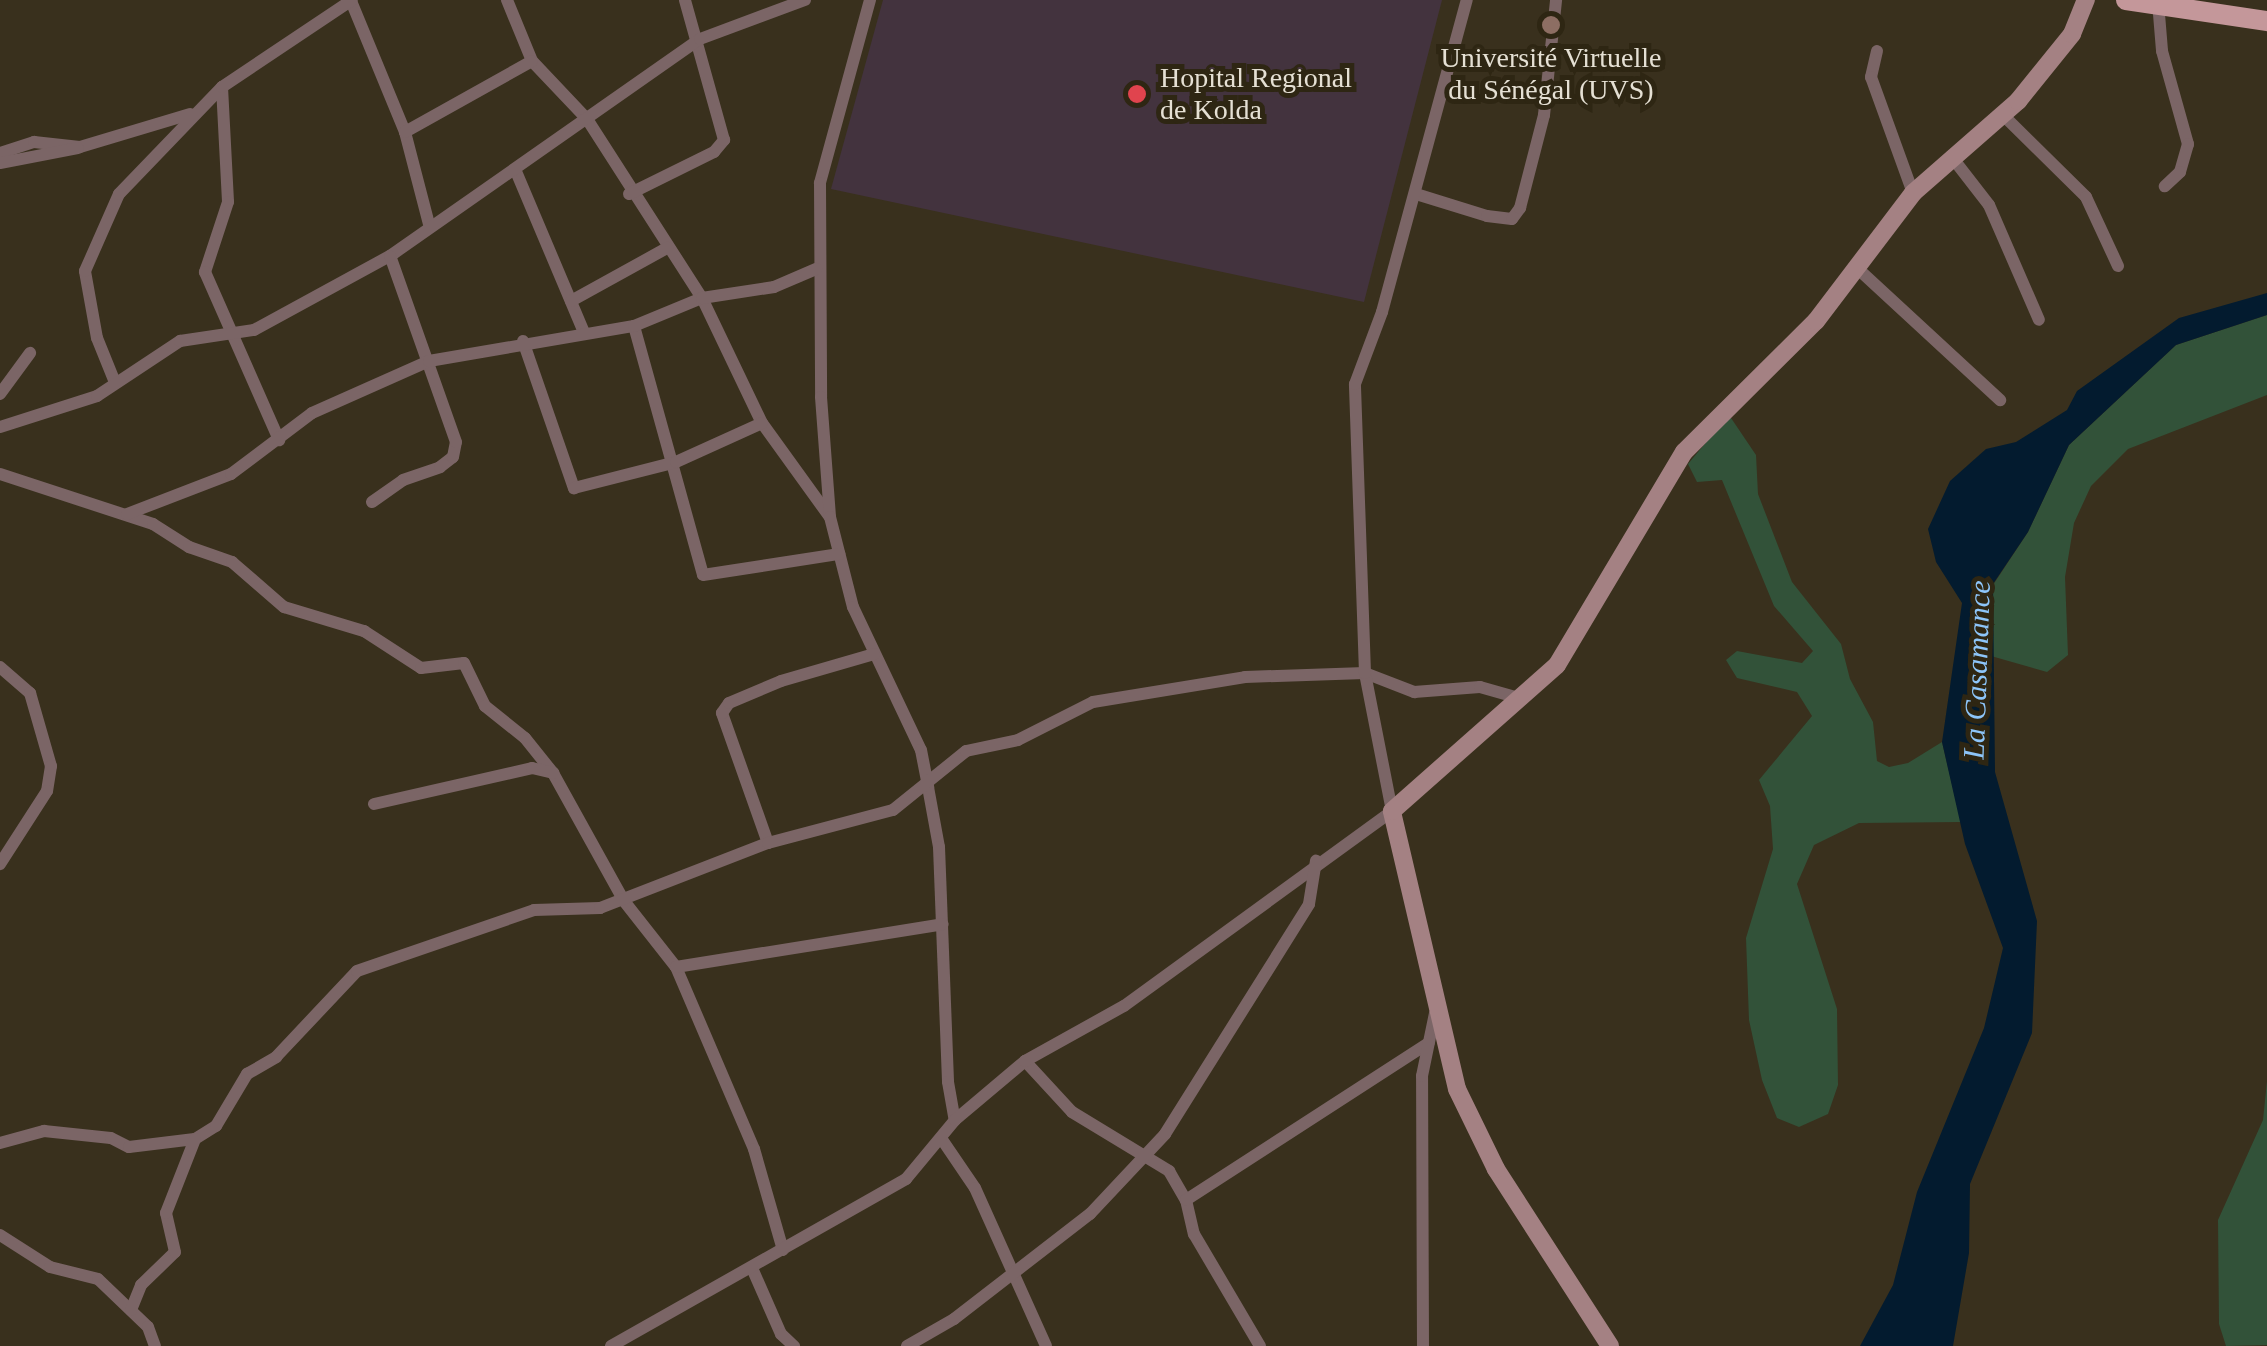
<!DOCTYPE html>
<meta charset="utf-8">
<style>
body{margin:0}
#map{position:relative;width:2267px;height:1346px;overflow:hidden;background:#39301d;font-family:Georgia,serif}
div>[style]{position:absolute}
.medical>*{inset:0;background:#43333e}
.green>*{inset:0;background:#325239}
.water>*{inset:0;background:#031b2f}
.street>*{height:12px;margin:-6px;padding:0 6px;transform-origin:6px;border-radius:6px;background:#7b6566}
.secondary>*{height:18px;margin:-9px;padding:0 9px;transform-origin:9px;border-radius:9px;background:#a48183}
.primary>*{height:20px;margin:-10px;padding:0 10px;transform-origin:10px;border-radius:10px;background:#c4979a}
.dots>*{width:28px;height:28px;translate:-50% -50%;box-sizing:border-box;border:5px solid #2e2613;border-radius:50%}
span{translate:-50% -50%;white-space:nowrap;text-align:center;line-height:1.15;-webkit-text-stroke:10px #2e2613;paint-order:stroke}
.poi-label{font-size:28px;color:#e5e0d4}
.left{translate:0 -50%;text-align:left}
.water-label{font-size:30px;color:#8dc5f9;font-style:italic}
</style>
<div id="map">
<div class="medical">
<div style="clip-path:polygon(883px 0,1442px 0,1364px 302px,831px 189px)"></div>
</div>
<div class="green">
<div style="clip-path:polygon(2267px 315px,2267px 395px,2128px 449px,2091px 486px,2074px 523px,2065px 577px,2068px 655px,2047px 672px,1991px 656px,1993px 585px,2028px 532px,2069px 445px,2176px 345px)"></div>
<div style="clip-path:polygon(1729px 415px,1756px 455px,1758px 494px,1792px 582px,1841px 644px,1850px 679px,1873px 722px,1877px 761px,1889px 767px,1908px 763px,1942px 742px,1961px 822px,1859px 823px,1814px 845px,1797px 884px,1837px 1009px,1838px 1085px,1828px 1114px,1799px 1127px,1777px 1118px,1762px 1080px,1749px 1020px,1746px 938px,1773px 849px,1770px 806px,1759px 780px,1812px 716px,1797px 692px,1737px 678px,1726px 660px,1737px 651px,1802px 663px,1813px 651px,1774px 606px,1722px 480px,1697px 482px,1688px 464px)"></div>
<div style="clip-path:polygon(2267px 1081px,2267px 1345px,2226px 1346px,2219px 1324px,2218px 1220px,2263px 1120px)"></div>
</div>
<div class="water">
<div style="clip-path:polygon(2267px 293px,2267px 315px,2176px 345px,2069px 445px,2028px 532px,1993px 584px,1995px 772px,2037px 921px,2032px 1033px,1970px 1184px,1969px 1253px,1953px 1346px,1860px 1346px,1893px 1285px,1917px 1192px,1984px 1028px,2003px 948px,1965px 844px,1942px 742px,1962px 603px,1936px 562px,1928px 529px,1950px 481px,1986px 449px,2016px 442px,2067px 410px,2077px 391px,2179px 318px)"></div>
</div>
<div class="street">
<div style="left:507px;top:0;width:66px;rotate:67.7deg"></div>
<div style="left:532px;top:61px;width:80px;rotate:46.5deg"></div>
<div style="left:587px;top:119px;width:213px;rotate:57.3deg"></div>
<div style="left:702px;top:298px;width:139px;rotate:64.4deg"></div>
<div style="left:762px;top:423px;width:115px;rotate:54.2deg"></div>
<div style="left:870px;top:0;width:190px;rotate:105.3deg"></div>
<div style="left:820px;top:183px;width:214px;rotate:89.7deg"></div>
<div style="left:821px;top:397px;width:120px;rotate:85.7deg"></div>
<div style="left:830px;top:517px;width:93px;rotate:75.7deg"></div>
<div style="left:853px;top:607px;width:158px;rotate:64.6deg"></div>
<div style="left:921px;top:750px;width:38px;rotate:79deg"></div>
<div style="left:928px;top:787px;width:61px;rotate:79.6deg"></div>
<div style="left:939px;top:847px;width:235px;rotate:87.8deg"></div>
<div style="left:948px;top:1082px;width:39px;rotate:80deg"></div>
<div style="left:351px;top:1px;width:142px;rotate:67.6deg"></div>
<div style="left:405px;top:132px;width:95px;rotate:75.4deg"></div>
<div style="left:2158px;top:2px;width:49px;rotate:85.3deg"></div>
<div style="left:2162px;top:51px;width:97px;rotate:74.4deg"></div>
<div style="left:2188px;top:144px;width:29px;rotate:106deg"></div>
<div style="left:2180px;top:172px;width:21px;rotate:137deg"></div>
<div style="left:1877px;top:51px;width:27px;rotate:103deg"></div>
<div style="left:1871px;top:77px;width:123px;rotate:70.1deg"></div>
<div style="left:222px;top:87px;width:115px;rotate:87deg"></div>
<div style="left:228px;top:202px;width:74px;rotate:108.2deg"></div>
<div style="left:205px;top:272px;width:184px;rotate:66.2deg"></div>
<div style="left:2004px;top:116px;width:115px;rotate:44.6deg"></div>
<div style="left:2086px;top:197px;width:76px;rotate:65.1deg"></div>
<div style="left:405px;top:132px;width:145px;rotate:-29.2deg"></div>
<div style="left:0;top:153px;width:36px;rotate:-18deg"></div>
<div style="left:34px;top:142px;width:46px;rotate:6.2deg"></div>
<div style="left:80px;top:147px;width:115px;rotate:-16.7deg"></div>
<div style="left:1951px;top:156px;width:62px;rotate:52.2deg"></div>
<div style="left:1989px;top:205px;width:125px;rotate:66.5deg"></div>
<div style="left:0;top:163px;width:79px;rotate:-10.9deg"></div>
<div style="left:515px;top:169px;width:177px;rotate:67.1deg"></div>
<div style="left:629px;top:194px;width:95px;rotate:-26.3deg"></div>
<div style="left:714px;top:152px;width:16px;rotate:-50deg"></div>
<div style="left:724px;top:140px;width:145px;rotate:-105.6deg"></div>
<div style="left:1416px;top:194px;width:74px;rotate:17.2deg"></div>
<div style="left:1487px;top:216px;width:25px;rotate:7deg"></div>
<div style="left:1512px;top:219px;width:14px;rotate:-54deg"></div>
<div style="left:1520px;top:208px;width:96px;rotate:-75.5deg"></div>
<div style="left:1544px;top:115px;width:116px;rotate:-84deg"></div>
<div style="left:1857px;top:268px;width:195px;rotate:42.7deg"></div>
<div style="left:571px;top:301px;width:110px;rotate:-28.9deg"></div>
<div style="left:634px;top:326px;width:258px;rotate:74.5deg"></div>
<div style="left:703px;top:575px;width:138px;rotate:-8.8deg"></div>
<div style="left:523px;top:341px;width:156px;rotate:70.9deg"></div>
<div style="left:574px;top:488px;width:105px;rotate:-14.3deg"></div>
<div style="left:676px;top:462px;width:94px;rotate:-24.4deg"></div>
<div style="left:114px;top:380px;width:45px;rotate:-112deg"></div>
<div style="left:97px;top:338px;width:68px;rotate:-100.2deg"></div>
<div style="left:85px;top:271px;width:84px;rotate:-66.2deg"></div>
<div style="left:119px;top:194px;width:149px;rotate:-46.1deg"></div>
<div style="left:222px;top:87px;width:156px;rotate:-33.8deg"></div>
<div style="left:0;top:394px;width:51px;rotate:-53.8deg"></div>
<div style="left:0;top:427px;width:102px;rotate:-17.7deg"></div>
<div style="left:97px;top:396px;width:100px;rotate:-33.5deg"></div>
<div style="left:180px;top:341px;width:75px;rotate:-8.5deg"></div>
<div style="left:254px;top:330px;width:155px;rotate:-28.6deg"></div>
<div style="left:390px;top:256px;width:378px;rotate:-35deg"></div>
<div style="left:700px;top:39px;width:112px;rotate:-20.4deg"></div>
<div style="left:0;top:474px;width:161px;rotate:18.1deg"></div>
<div style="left:153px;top:524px;width:43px;rotate:32.6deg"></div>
<div style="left:189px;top:547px;width:46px;rotate:19.2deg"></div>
<div style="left:232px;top:562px;width:69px;rotate:40.9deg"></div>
<div style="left:284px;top:607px;width:84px;rotate:16.7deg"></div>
<div style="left:364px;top:631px;width:68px;rotate:33deg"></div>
<div style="left:421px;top:668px;width:43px;rotate:-6.6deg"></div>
<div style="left:464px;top:663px;width:48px;rotate:64deg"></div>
<div style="left:485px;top:706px;width:51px;rotate:38.7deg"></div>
<div style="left:525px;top:738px;width:45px;rotate:51.3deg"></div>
<div style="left:553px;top:773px;width:146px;rotate:61deg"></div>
<div style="left:624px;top:901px;width:84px;rotate:51.8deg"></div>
<div style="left:676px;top:967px;width:198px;rotate:66.8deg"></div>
<div style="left:754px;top:1149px;width:105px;rotate:74deg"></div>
<div style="left:372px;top:502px;width:38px;rotate:-35deg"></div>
<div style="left:403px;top:480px;width:39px;rotate:-19deg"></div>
<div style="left:440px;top:467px;width:16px;rotate:-38deg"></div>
<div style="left:453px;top:457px;width:15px;rotate:-79deg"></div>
<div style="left:456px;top:442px;width:197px;rotate:-109.5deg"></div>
<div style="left:127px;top:514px;width:111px;rotate:-21deg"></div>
<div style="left:231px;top:474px;width:101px;rotate:-37deg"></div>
<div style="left:312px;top:413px;width:128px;rotate:-24deg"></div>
<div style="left:429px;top:361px;width:208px;rotate:-9.7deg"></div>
<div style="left:634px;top:326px;width:74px;rotate:-22.4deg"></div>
<div style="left:702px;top:298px;width:73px;rotate:-8.7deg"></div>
<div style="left:774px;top:287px;width:46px;rotate:-23.2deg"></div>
<div style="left:0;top:667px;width:40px;rotate:41deg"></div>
<div style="left:30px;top:693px;width:76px;rotate:74deg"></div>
<div style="left:51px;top:766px;width:25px;rotate:99deg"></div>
<div style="left:47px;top:791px;width:87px;rotate:122.8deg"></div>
<div style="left:374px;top:804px;width:162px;rotate:-12.8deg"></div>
<div style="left:532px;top:768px;width:22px;rotate:13deg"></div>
<div style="left:768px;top:843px;width:138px;rotate:-109.5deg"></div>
<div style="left:722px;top:713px;width:12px;rotate:-55deg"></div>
<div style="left:729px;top:703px;width:56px;rotate:-22.9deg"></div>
<div style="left:781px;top:681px;width:97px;rotate:-16.2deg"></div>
<div style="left:676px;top:967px;width:270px;rotate:-9.1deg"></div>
<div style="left:1025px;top:1061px;width:69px;rotate:47.3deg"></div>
<div style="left:1072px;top:1112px;width:114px;rotate:31.3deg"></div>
<div style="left:1169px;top:1171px;width:34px;rotate:60deg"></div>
<div style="left:1186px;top:1200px;width:35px;rotate:77deg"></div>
<div style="left:1194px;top:1234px;width:130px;rotate:59.5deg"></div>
<div style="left:941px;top:1138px;width:60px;rotate:55.8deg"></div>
<div style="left:975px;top:1188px;width:173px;rotate:65.8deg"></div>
<div style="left:0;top:1143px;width:46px;rotate:-15.3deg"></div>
<div style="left:44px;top:1131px;width:67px;rotate:6deg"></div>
<div style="left:111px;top:1138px;width:20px;rotate:27deg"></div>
<div style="left:129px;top:1147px;width:66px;rotate:-6.9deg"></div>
<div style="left:195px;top:1139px;width:25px;rotate:-32deg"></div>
<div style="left:216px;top:1126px;width:61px;rotate:-59.2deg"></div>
<div style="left:247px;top:1074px;width:34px;rotate:-30deg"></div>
<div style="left:276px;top:1057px;width:118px;rotate:-46.7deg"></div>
<div style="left:357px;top:971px;width:187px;rotate:-19deg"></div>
<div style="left:534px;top:910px;width:66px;rotate:-1.7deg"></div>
<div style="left:600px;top:908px;width:180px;rotate:-21.2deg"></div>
<div style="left:768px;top:843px;width:129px;rotate:-14.8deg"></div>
<div style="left:893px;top:810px;width:94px;rotate:-38.9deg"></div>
<div style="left:966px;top:751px;width:53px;rotate:-11.9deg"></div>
<div style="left:1018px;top:740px;width:84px;rotate:-26.9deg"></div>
<div style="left:1093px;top:702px;width:154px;rotate:-9.3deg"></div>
<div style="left:1245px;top:677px;width:120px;rotate:-1.9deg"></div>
<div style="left:1365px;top:673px;width:53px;rotate:21.2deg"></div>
<div style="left:1414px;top:692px;width:66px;rotate:-4.3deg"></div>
<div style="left:1480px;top:687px;width:44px;rotate:15.9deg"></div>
<div style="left:1186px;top:1200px;width:289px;rotate:-32.9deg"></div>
<div style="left:0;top:1235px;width:59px;rotate:32.6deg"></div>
<div style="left:50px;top:1267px;width:49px;rotate:14deg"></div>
<div style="left:98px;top:1279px;width:69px;rotate:43.8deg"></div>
<div style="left:148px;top:1327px;width:20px;rotate:70deg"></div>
<div style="left:752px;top:1268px;width:72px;rotate:66.3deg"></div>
<div style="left:781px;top:1334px;width:18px;rotate:43deg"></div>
<div style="left:131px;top:1310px;width:27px;rotate:-68deg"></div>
<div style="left:141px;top:1285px;width:47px;rotate:-44.1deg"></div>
<div style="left:175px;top:1252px;width:40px;rotate:-103deg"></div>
<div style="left:166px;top:1213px;width:79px;rotate:-68.6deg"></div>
<div style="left:611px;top:1346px;width:339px;rotate:-29.5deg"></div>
<div style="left:906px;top:1179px;width:77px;rotate:-50.3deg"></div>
<div style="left:955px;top:1120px;width:92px;rotate:-40.1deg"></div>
<div style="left:1025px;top:1061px;width:113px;rotate:-29.1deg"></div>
<div style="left:1124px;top:1006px;width:331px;rotate:-36deg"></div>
<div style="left:1392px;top:811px;width:141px;rotate:-101.1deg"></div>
<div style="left:1365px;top:673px;width:289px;rotate:-92deg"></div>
<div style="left:1355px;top:384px;width:77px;rotate:-69.4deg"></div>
<div style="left:1382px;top:312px;width:323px;rotate:-74.8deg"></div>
<div style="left:907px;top:1346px;width:54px;rotate:-29.9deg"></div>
<div style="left:954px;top:1319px;width:172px;rotate:-37.7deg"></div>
<div style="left:1090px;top:1214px;width:110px;rotate:-46.8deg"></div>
<div style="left:1165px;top:1134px;width:271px;rotate:-57.9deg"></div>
<div style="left:1309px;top:904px;width:44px;rotate:-80.8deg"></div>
<div style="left:1423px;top:1346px;width:270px;rotate:-90.2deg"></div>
<div style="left:1422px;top:1076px;width:64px;rotate:-78.3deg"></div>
</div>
<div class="secondary">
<div style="left:1610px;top:1346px;width:211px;rotate:-122.8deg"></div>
<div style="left:1496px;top:1169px;width:89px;rotate:-116deg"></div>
<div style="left:1457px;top:1089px;width:285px;rotate:-103.2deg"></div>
<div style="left:1392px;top:811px;width:220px;rotate:-41.5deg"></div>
<div style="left:1557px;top:665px;width:248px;rotate:-59.2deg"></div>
<div style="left:1684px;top:452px;width:186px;rotate:-44.8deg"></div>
<div style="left:1816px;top:321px;width:161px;rotate:-52.8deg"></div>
<div style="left:1913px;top:193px;width:140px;rotate:-41.2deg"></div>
<div style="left:2018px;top:101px;width:86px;rotate:-51.1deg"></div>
<div style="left:2072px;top:34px;width:37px;rotate:-68deg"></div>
</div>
<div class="primary">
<div style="left:2126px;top:0;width:143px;rotate:8.5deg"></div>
</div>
<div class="dots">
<div style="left:1551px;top:25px;background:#8d6e63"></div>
<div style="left:1137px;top:94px;background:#e0444e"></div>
</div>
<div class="poi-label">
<span style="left:1551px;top:74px">Université Virtuelle<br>du Sénégal (UVS)</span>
<span class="left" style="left:1160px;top:94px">Hopital Regional<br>de Kolda</span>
</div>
<div class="water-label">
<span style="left:1977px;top:670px;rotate:-88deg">La Casamance</span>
</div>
</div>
